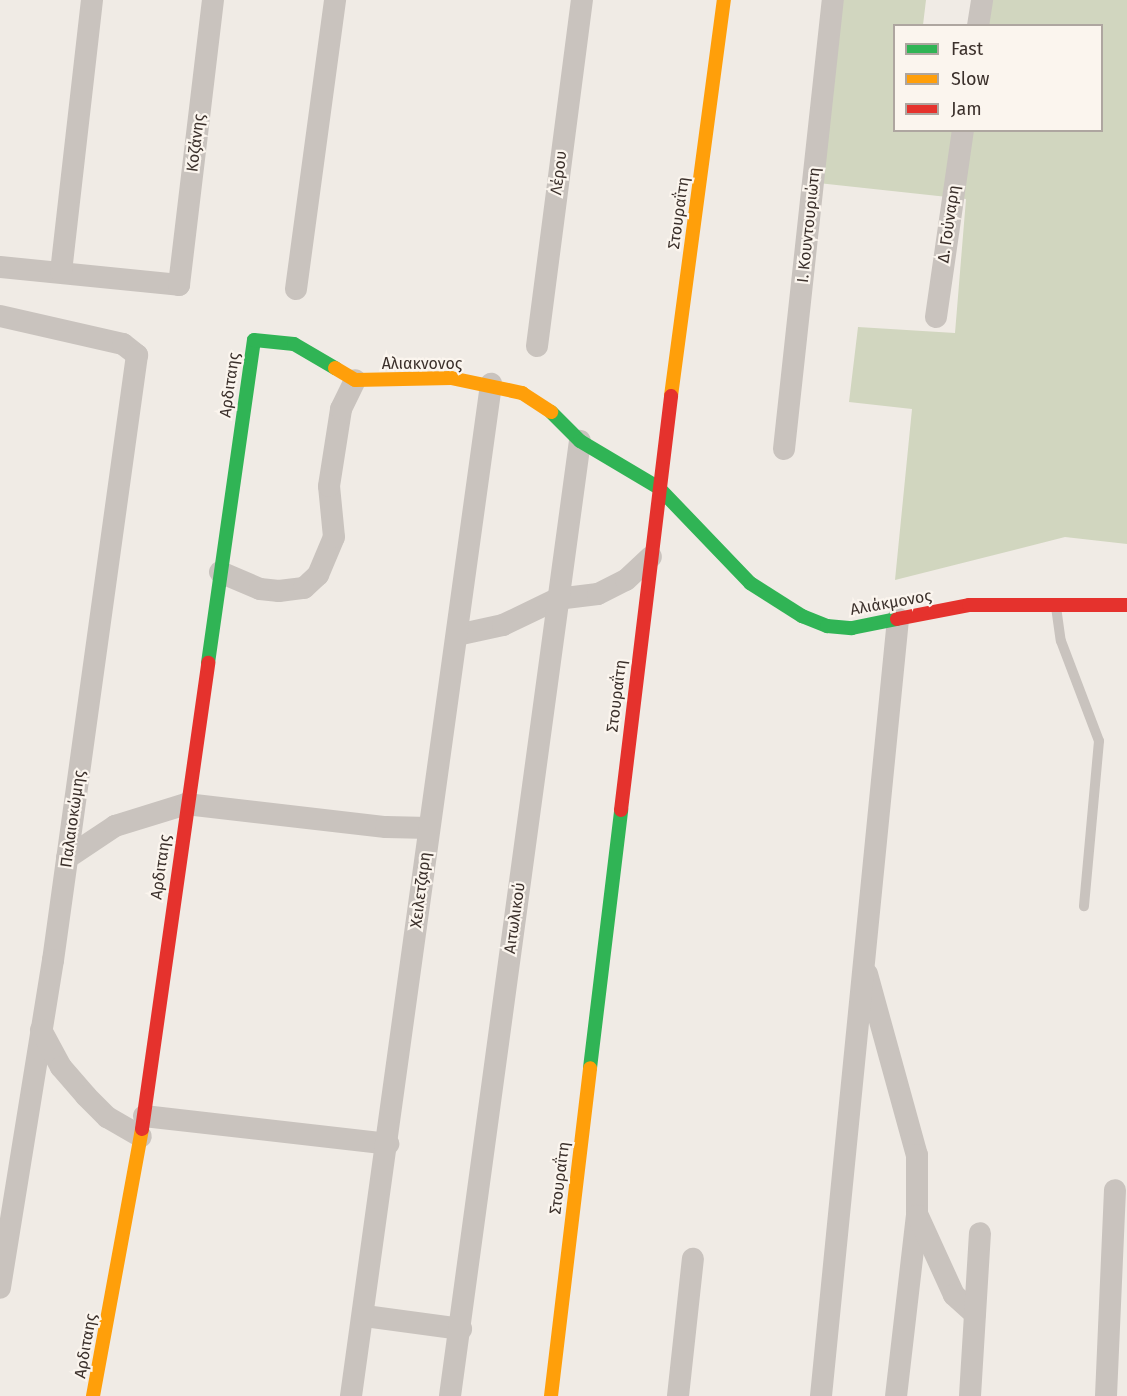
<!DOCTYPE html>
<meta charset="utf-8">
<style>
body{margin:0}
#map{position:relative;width:1127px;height:1396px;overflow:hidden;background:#f0ebe5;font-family:"Fira Sans",sans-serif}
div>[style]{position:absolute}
.green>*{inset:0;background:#d1d6bf}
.lane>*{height:10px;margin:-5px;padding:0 5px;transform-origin:5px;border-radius:5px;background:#c9c3be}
.street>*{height:22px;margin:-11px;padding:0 11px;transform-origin:11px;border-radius:11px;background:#c9c3be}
.fast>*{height:14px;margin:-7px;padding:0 7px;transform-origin:7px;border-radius:7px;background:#30b455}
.slow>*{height:14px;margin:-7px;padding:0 7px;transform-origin:7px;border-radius:7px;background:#ff9f0a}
.jam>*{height:14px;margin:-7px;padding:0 7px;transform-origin:7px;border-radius:7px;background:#e5322d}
span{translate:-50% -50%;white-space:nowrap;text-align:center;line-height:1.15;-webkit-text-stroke:4.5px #fbf5ee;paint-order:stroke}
.street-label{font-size:16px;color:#3b302b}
.legend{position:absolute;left:893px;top:24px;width:210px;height:108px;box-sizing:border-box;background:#fbf5ee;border:2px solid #aea6a0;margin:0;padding:8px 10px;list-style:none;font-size:18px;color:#3b302b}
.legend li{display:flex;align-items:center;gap:12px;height:30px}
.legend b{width:30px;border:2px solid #aea6a0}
</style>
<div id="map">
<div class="green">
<div style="clip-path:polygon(838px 0,926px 0,923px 25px,894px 26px,894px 130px,1102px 130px,1102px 26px,982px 25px,985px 0,1127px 0,1127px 544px,1065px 537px,895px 580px,912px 409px,849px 402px,858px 327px,955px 333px,966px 199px,818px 183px)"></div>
</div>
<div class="lane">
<div style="left:1056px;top:607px;width:34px;rotate:82deg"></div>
<div style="left:1061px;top:641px;width:107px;rotate:69.2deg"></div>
<div style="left:1099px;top:741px;width:166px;rotate:95.2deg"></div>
</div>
<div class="street">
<div style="left:978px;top:26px;width:26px;rotate:-81deg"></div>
<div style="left:0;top:267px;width:180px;rotate:5.7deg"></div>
<div style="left:179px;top:285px;width:287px;rotate:-83.2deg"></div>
<div style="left:61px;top:272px;width:274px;rotate:-83.5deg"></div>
<div style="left:296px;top:289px;width:292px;rotate:-82.3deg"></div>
<div style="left:0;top:316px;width:126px;rotate:12.8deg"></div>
<div style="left:123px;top:344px;width:18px;rotate:38deg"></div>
<div style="left:137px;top:355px;width:611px;rotate:97.9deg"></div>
<div style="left:53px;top:960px;width:332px;rotate:99.2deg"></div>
<div style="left:936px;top:317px;width:189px;rotate:-81.8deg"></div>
<div style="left:537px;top:346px;width:349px;rotate:-82.6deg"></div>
<div style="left:784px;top:449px;width:452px;rotate:-83.8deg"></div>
<div style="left:220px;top:572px;width:43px;rotate:23deg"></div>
<div style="left:260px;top:589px;width:19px;rotate:6deg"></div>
<div style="left:279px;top:591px;width:25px;rotate:-7deg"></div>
<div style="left:304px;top:588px;width:19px;rotate:-43deg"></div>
<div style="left:318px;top:575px;width:41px;rotate:-67.2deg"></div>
<div style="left:334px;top:537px;width:51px;rotate:-95.6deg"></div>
<div style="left:329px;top:486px;width:78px;rotate:-81.1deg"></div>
<div style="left:341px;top:409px;width:32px;rotate:-64deg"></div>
<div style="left:457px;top:635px;width:47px;rotate:-12.3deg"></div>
<div style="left:503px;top:625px;width:60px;rotate:-25.7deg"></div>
<div style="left:557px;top:599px;width:41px;rotate:-7deg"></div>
<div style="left:598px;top:594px;width:31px;rotate:-27deg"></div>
<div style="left:626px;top:580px;width:34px;rotate:-43deg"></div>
<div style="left:67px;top:858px;width:58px;rotate:-33.7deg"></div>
<div style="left:115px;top:826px;width:74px;rotate:-17.2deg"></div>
<div style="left:186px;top:804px;width:201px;rotate:6.6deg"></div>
<div style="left:386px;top:827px;width:43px;rotate:1.3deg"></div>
<div style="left:867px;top:974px;width:188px;rotate:74.6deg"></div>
<div style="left:917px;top:1155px;width:60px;rotate:90deg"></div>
<div style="left:917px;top:1215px;width:182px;rotate:96.6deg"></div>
<div style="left:41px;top:1030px;width:42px;rotate:61.6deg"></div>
<div style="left:61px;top:1067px;width:38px;rotate:49deg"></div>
<div style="left:86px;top:1096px;width:30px;rotate:45deg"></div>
<div style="left:107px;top:1117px;width:39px;rotate:30deg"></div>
<div style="left:144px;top:1116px;width:246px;rotate:6.5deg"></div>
<div style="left:918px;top:1216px;width:87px;rotate:65.5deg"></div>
<div style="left:954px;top:1295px;width:28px;rotate:42deg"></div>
<div style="left:365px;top:1316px;width:97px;rotate:7.7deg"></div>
<div style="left:351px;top:1396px;width:1022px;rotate:-82.12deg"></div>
<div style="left:450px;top:1396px;width:964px;rotate:-82.25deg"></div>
<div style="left:678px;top:1396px;width:138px;rotate:-83.8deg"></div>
<div style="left:821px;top:1396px;width:781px;rotate:-84.34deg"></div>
<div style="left:970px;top:1396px;width:163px;rotate:-86.5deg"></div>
<div style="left:1106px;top:1396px;width:206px;rotate:-87.5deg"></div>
</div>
<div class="fast">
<div style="left:551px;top:412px;width:41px;rotate:45deg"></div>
<div style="left:580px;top:441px;width:92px;rotate:30.7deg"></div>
<div style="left:659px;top:488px;width:132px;rotate:46.2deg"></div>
<div style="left:750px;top:583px;width:62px;rotate:32.4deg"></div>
<div style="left:802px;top:616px;width:27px;rotate:22deg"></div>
<div style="left:827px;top:626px;width:25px;rotate:5deg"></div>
<div style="left:852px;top:628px;width:46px;rotate:-11.3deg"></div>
<div style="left:208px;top:663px;width:326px;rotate:-81.9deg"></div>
<div style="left:254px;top:340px;width:40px;rotate:5.7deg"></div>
<div style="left:294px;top:344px;width:48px;rotate:30.3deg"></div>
<div style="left:590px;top:1068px;width:260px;rotate:-83.1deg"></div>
</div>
<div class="slow">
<div style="left:335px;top:368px;width:23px;rotate:31deg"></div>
<div style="left:355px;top:380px;width:96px;rotate:-1.2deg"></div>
<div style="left:451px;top:378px;width:73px;rotate:11.9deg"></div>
<div style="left:522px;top:393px;width:35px;rotate:33deg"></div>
<div style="left:671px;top:396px;width:400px;rotate:-82.4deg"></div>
<div style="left:93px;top:1396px;width:271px;rotate:-79.6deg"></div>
<div style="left:551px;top:1396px;width:330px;rotate:-83.2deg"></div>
</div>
<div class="jam">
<div style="left:897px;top:619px;width:73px;rotate:-11deg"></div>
<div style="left:969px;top:605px;width:158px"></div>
<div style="left:621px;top:810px;width:417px;rotate:-83.1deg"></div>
<div style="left:142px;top:1129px;width:471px;rotate:-81.9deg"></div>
</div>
<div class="street-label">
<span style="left:196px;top:143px;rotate:-83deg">Κοζάνης</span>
<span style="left:559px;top:173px;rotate:-83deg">Λέρου</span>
<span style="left:679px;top:213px;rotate:-82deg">Στουραΐτη</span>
<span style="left:949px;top:224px;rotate:-82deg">Δ. Γούναρη</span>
<span style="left:809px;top:225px;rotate:-84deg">Ι. Κουντουριώτη</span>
<span style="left:422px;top:364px">Αλιακνονος</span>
<span style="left:230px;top:385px;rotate:-82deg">Αρδιταης</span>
<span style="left:891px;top:603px;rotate:-10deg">Αλιάκμονος</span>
<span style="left:617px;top:696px;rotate:-83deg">Στουραΐτη</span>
<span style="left:73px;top:819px;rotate:-82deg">Παλαιοκώμης</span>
<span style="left:161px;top:867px;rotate:-82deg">Αρδιταης</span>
<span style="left:421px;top:890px;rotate:-83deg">Χειλετζαρη</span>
<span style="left:515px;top:918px;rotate:-82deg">Αιτωλικού</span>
<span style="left:560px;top:1178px;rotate:-83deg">Στουραΐτη</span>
<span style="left:86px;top:1346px;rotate:-80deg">Αρδιταης</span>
</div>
<ul class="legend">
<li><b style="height:8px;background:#30b455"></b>Fast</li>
<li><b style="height:8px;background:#ff9f0a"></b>Slow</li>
<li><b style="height:8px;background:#e5322d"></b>Jam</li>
</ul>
</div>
